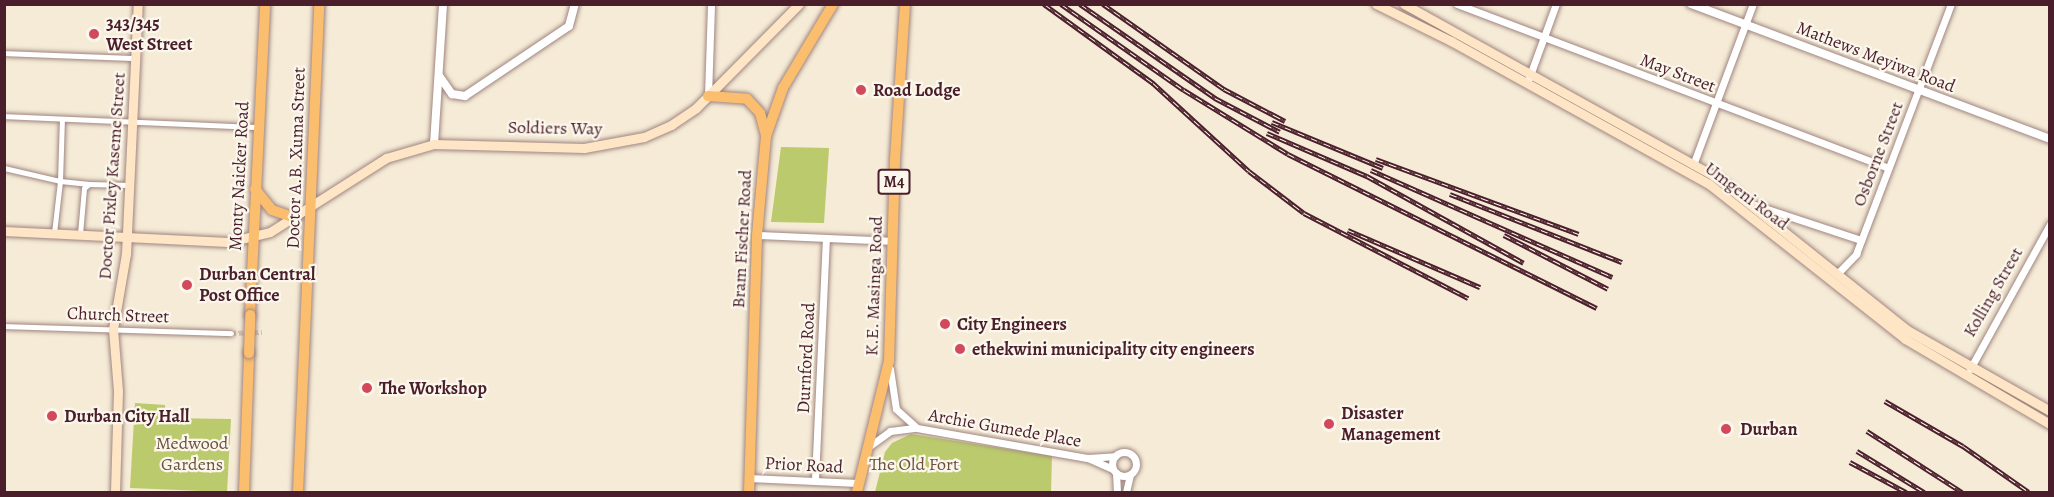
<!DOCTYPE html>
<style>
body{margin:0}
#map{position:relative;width:2054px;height:497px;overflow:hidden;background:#f5ebd6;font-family:Alegreya,serif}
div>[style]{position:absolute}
.green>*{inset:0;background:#bbca6c}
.pedestrian-tunnel>*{height:5px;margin-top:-2.5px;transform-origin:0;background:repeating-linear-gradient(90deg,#d3c2b4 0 5px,transparent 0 7.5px)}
.roads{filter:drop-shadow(0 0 2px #a08580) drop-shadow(0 0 2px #a08580)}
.pedestrian>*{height:5px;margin:-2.5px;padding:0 2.5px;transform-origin:2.5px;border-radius:2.5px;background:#fff}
.minor>*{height:7px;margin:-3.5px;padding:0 3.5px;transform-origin:3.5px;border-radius:3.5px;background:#fff}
.minor>.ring{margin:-3.5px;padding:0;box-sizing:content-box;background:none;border:7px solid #fff;border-radius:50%}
.tertiary>*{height:8px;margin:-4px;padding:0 4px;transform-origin:4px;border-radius:4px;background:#fff}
.secondary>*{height:9px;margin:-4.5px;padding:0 4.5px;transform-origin:4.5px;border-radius:4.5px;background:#fde5c5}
.primary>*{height:10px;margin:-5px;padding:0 5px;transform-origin:5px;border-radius:5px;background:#fbbd6e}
.trunk>*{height:10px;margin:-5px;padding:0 5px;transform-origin:5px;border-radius:5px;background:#fbbd6e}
.rail>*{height:4.5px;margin-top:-2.25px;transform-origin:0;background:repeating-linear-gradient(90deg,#fbf7ec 0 7px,#4a1f2b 0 14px);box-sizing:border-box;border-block:2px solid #4a1f2b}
.bridges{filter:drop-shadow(0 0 2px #a08580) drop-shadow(0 0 2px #a08580)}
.primary-bridge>*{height:10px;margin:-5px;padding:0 5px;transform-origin:5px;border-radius:5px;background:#fbbd6e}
.dots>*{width:16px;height:16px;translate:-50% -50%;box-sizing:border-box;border:3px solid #fbf7ec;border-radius:50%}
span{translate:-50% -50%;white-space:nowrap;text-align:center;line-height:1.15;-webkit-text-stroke:4.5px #fbf7ec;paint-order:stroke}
.shield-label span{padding:2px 4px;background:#fbf7ec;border:2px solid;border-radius:4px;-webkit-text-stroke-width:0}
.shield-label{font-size:16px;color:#4a1f2b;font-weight:700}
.poi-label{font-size:18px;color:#4a1f2b;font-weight:700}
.left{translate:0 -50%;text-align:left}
.street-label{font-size:18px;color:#4a1f2b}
.park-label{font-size:18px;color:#6c523e}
.frame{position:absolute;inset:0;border:6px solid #4a1f2b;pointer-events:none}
</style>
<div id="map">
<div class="green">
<div style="clip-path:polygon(781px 147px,829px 148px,824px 223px,771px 222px)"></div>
<div style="clip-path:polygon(135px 403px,165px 405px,165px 418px,231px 419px,227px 492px,130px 488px)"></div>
<div style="clip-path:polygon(911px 434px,1052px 456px,1051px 492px,875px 492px,885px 452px,892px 443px)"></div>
</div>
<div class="pedestrian-tunnel">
<div style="left:231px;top:333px;width:31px;rotate:-2deg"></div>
</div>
<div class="roads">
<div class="pedestrian">
<div style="left:4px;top:53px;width:132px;rotate:2.2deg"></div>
<div style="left:4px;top:116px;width:255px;rotate:2.5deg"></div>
<div style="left:4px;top:168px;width:57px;rotate:13.1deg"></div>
<div style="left:60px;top:181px;width:62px;rotate:-88.2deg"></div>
<div style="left:54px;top:233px;width:52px;rotate:-83.4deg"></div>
<div style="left:60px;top:181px;width:29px;rotate:6deg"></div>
<div style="left:80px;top:234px;width:46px;rotate:-85deg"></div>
<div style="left:84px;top:188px;width:6px;rotate:-39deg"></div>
<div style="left:89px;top:184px;width:41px;rotate:1.4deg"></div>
<div style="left:4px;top:326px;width:227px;rotate:1.8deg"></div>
</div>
<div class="minor">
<div style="left:1457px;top:4px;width:461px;rotate:20.8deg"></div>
<div style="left:1529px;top:78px;width:79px;rotate:-70deg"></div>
<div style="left:708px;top:96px;width:92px;rotate:-88.1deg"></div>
<div style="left:1693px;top:165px;width:172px;rotate:-69.6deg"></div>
<div style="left:1752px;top:204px;width:115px;rotate:18.3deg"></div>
<div style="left:757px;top:235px;width:135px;rotate:2.5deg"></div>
<div style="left:1837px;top:274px;width:28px;rotate:-46deg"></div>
<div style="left:1856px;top:254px;width:267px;rotate:-69.2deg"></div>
<div style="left:890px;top:369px;width:40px;rotate:81.5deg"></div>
<div style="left:896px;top:409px;width:28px;rotate:42deg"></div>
<div style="left:917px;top:428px;width:174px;rotate:10deg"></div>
<div style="left:1088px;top:458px;width:27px;rotate:-4deg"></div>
<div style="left:1970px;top:369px;width:166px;rotate:-61.1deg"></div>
<div style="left:871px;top:445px;width:24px;rotate:-36deg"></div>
<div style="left:890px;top:431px;width:24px;rotate:-7deg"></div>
<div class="ring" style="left:1112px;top:452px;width:17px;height:17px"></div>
<div style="left:1088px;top:458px;width:27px;rotate:24deg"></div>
<div style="left:1116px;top:473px;width:19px;rotate:87deg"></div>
<div style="left:749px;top:478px;width:109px;rotate:2.6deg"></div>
<div style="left:815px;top:479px;width:241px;rotate:-87.4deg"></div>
<div style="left:1126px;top:492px;width:17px;rotate:-77deg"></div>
</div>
<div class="tertiary">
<div style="left:1691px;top:4px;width:384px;rotate:20.6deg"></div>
<div style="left:440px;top:77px;width:21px;rotate:55deg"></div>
<div style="left:452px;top:94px;width:13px;rotate:9deg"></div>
<div style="left:465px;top:96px;width:125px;rotate:-33.9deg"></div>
<div style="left:569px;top:26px;width:23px;rotate:-75deg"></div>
<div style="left:434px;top:144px;width:140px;rotate:-86.3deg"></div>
</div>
<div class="secondary">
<div style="left:1376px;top:4px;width:84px;rotate:26.3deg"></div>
<div style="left:1451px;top:41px;width:295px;rotate:29deg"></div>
<div style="left:1709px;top:184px;width:250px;rotate:38.3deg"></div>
<div style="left:1905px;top:339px;width:168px;rotate:30.4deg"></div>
<div style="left:1404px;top:4px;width:353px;rotate:29deg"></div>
<div style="left:1713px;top:175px;width:248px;rotate:38.6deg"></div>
<div style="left:1907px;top:330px;width:164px;rotate:29.5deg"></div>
<div style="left:4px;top:231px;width:224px;rotate:2.8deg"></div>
<div style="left:228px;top:242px;width:43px;rotate:-13.4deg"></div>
<div style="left:270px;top:232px;width:138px;rotate:-32.5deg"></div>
<div style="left:386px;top:158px;width:50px;rotate:-16.3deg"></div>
<div style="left:434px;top:144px;width:150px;rotate:1.5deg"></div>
<div style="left:584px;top:148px;width:61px;rotate:-10.4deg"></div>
<div style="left:644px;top:137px;width:30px;rotate:-24deg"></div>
<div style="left:671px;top:125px;width:30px;rotate:-34deg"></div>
<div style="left:696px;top:108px;width:146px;rotate:-45.3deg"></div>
<div style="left:115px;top:492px;width:101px;rotate:-88.3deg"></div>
<div style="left:118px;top:391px;width:62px;rotate:-94.6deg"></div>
<div style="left:113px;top:329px;width:76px;rotate:-80.2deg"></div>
<div style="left:126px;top:254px;width:250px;rotate:-87.3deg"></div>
</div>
<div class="primary">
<div style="left:255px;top:189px;width:27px;rotate:51deg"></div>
<div style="left:272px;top:210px;width:24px;rotate:19deg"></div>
<div style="left:250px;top:315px;width:311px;rotate:-87.2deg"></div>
<div style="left:244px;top:492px;width:139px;rotate:-87.9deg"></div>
<div style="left:298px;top:492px;width:488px;rotate:-87.5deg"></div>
</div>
<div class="trunk">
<div style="left:708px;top:96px;width:39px;rotate:4deg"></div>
<div style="left:747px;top:99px;width:19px;rotate:47deg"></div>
<div style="left:760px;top:113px;width:24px;rotate:75deg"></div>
<div style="left:749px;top:492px;width:257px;rotate:-88.2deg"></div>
<div style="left:757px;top:235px;width:99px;rotate:-84.8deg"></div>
<div style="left:766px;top:136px;width:51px;rotate:-70.5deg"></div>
<div style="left:783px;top:88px;width:98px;rotate:-59.2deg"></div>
<div style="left:857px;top:492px;width:135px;rotate:-76.3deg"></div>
<div style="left:889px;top:361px;width:202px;rotate:-88.3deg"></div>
<div style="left:895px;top:159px;width:155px;rotate:-86.3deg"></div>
</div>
</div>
<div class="rail">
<div style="left:1044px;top:4px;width:135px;rotate:35.9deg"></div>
<div style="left:1153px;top:83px;width:130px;rotate:42.5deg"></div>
<div style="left:1249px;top:171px;width:69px;rotate:37.4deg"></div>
<div style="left:1304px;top:213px;width:185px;rotate:27.4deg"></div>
<div style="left:1061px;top:4px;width:150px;rotate:35deg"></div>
<div style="left:1184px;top:90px;width:122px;rotate:31.6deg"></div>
<div style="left:1288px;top:154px;width:345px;rotate:26.5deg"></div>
<div style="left:1080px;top:4px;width:165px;rotate:34.8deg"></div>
<div style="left:1215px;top:98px;width:73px;rotate:27.6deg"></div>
<div style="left:1103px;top:4px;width:148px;rotate:35.1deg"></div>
<div style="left:1224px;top:89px;width:69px;rotate:27.7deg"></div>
<div style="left:1272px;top:122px;width:120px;rotate:22.5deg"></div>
<div style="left:1267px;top:133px;width:109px;rotate:23.3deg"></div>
<div style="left:1367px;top:176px;width:179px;rotate:29deg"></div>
<div style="left:1376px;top:159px;width:216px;rotate:20.3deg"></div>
<div style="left:1371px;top:170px;width:264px;rotate:23.9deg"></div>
<div style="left:1450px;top:194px;width:185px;rotate:21.6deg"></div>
<div style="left:1348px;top:230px;width:144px;rotate:23.4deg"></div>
<div style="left:1504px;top:235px;width:117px;rotate:27.4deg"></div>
<div style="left:1885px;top:401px;width:90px;rotate:30deg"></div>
<div style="left:1963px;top:446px;width:80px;rotate:34.9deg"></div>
<div style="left:1867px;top:431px;width:113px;rotate:32.7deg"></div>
<div style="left:1857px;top:451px;width:79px;rotate:31.5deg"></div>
<div style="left:1850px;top:462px;width:64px;rotate:28.2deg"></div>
</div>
<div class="bridges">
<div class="primary-bridge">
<div style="left:249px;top:353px;width:38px;rotate:-88deg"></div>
</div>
</div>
<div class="dots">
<div style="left:94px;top:34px;background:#d1495b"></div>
<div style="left:861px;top:90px;background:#d1495b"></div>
<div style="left:187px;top:285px;background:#d1495b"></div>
<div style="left:945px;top:324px;background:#d1495b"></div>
<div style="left:960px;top:349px;background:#d1495b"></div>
<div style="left:367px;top:388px;background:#d1495b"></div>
<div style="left:52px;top:416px;background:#d1495b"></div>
<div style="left:1329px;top:424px;background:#d1495b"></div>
<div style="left:1726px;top:429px;background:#d1495b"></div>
</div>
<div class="shield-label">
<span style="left:894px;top:182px">M4</span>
</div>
<div class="poi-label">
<span class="left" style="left:106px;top:34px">343/345<br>West Street</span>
<span class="left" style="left:873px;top:90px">Road Lodge</span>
<span class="left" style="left:199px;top:285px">Durban Central<br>Post Office</span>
<span class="left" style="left:957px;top:324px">City Engineers</span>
<span class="left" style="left:972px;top:349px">ethekwini municipality city engineers</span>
<span class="left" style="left:379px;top:388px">The Workshop</span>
<span class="left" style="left:1341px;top:424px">Disaster<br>Management</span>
<span class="left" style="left:64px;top:416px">Durban City Hall</span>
<span class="left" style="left:1740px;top:429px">Durban</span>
</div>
<div class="street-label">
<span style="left:1876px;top:57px;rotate:21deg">Mathews Meyiwa Road</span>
<span style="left:1678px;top:73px;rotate:21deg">May Street</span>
<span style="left:555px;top:128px;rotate:1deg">Soldiers Way</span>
<span style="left:1878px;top:154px;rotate:-69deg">Osborne Street</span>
<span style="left:296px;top:158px;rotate:-88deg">Doctor A.B. Xuma Street</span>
<span style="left:112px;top:176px;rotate:-86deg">Doctor Pixley Kaseme Street</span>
<span style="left:239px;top:176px;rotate:-87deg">Monty Naicker Road</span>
<span style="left:1747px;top:196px;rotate:37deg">Umgeni Road</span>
<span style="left:742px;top:239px;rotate:-87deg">Bram Fischer Road</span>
<span style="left:874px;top:286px;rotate:-88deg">K.E. Masinga Road</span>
<span style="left:1993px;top:292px;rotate:-60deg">Kolling Street</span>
<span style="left:118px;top:315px;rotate:2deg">Church Street</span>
<span style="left:806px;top:358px;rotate:-87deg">Durnford Road</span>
<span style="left:1005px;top:428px;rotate:10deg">Archie Gumede Place</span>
<span style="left:804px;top:465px;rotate:3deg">Prior Road</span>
</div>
<div class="park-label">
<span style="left:192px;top:454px">Medwood<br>Gardens</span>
<span style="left:914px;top:464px">The Old Fort</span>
</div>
<div class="frame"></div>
</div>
